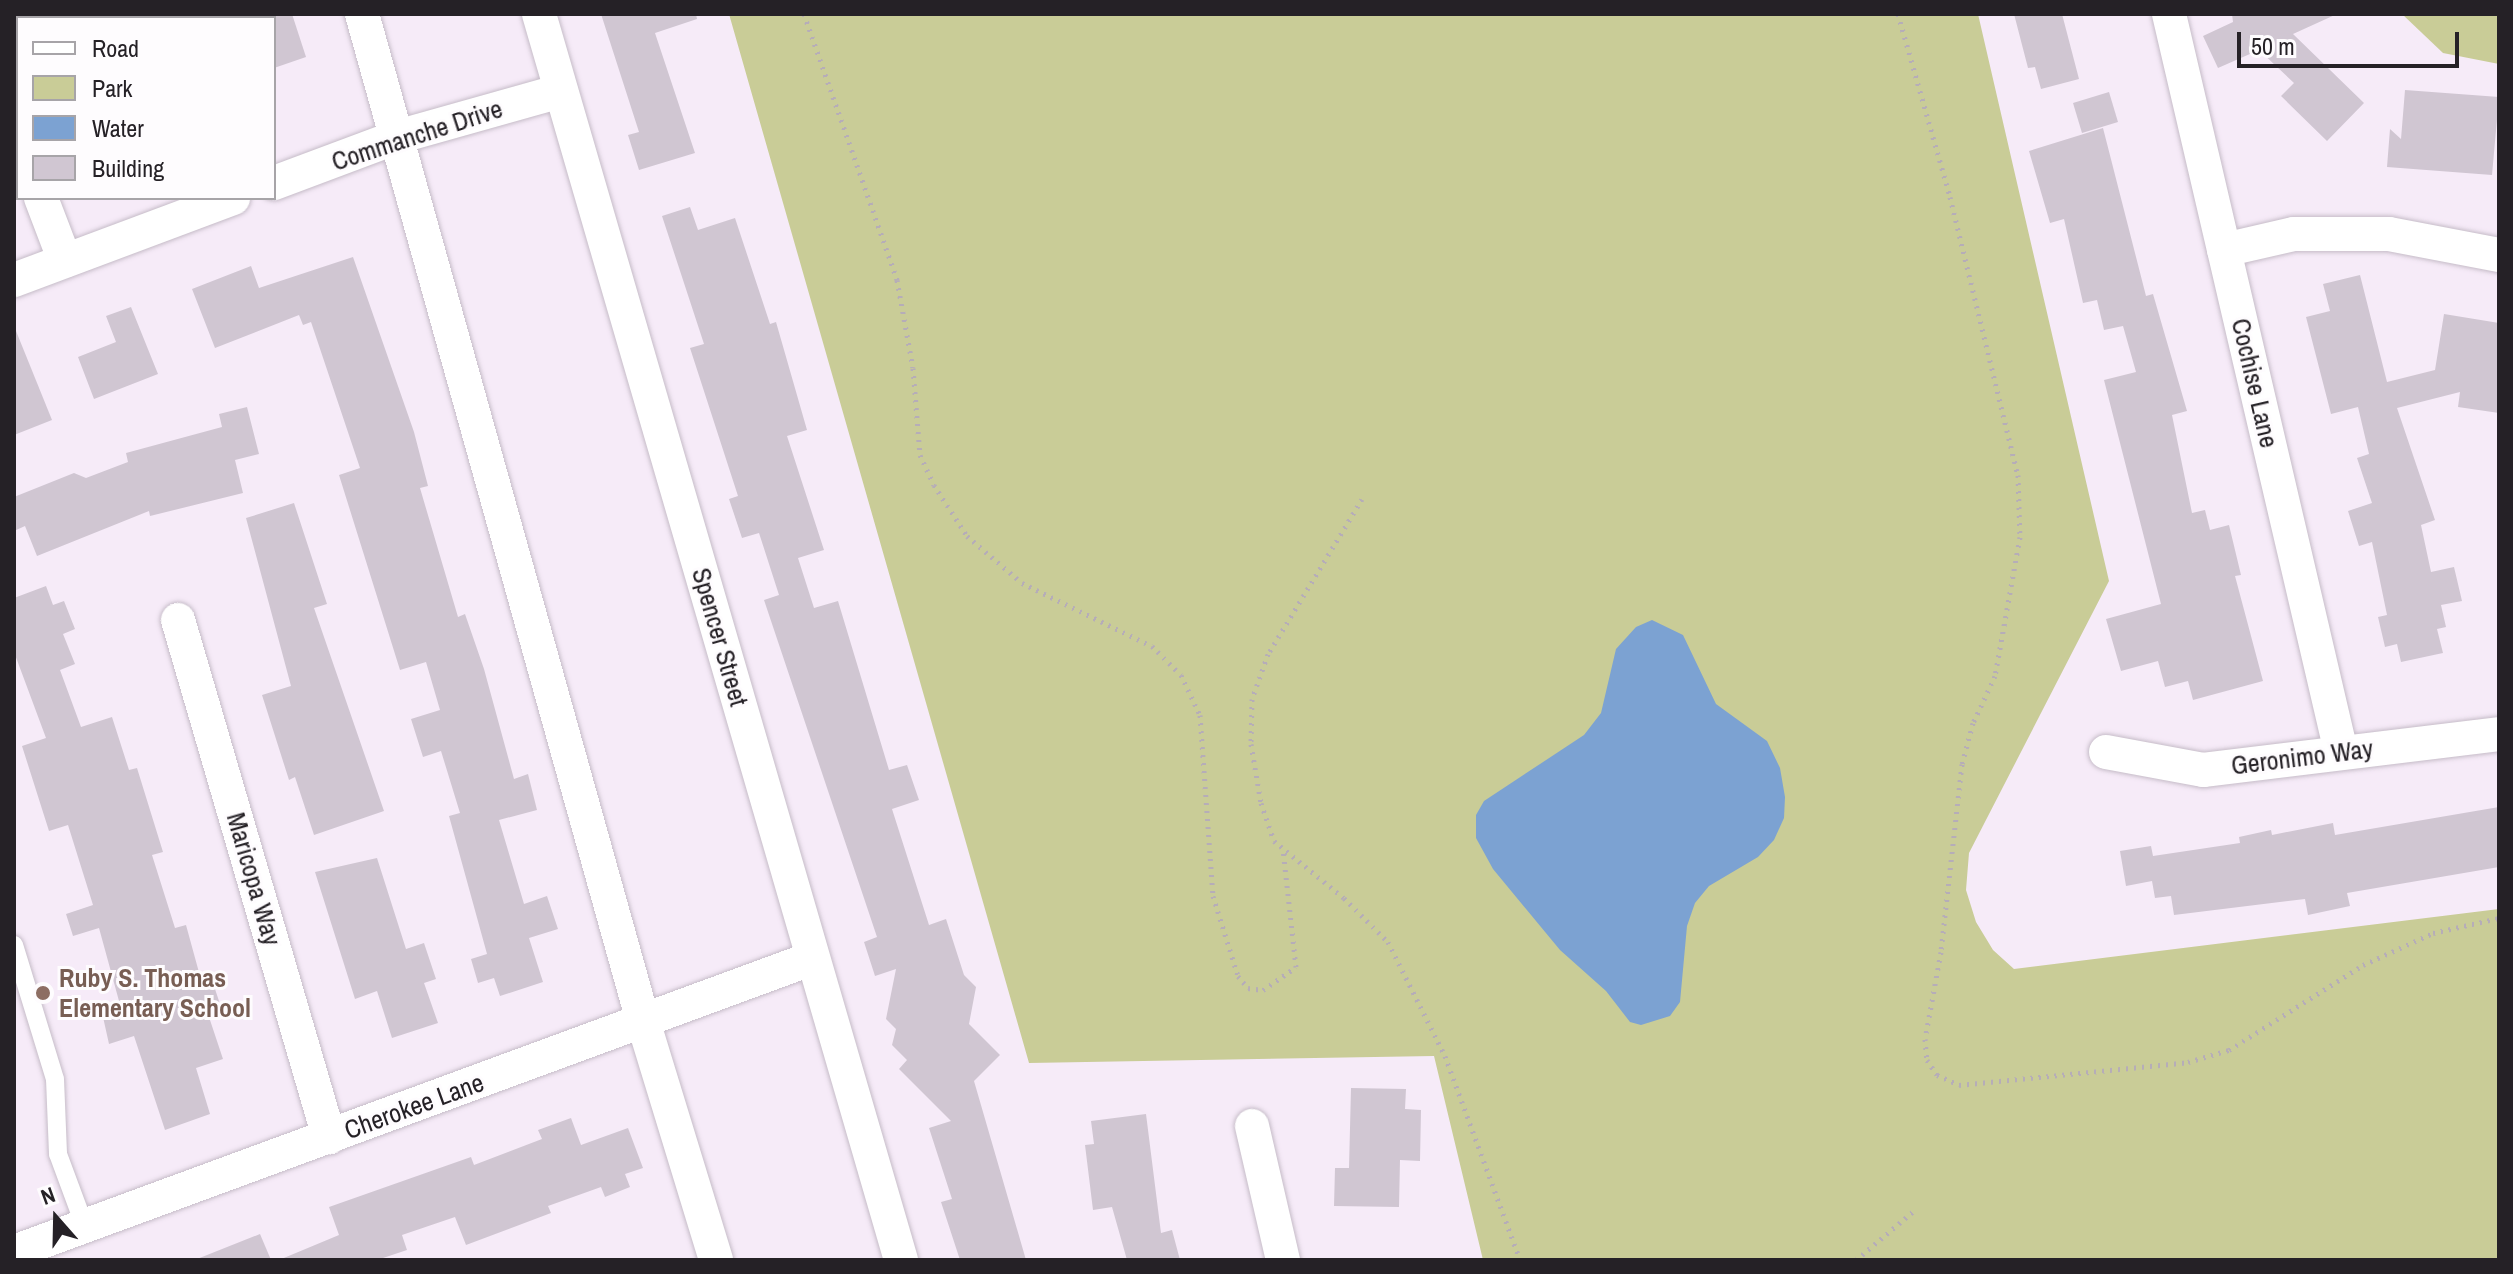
<!DOCTYPE html>
<style>
body{margin:0}
#map{position:relative;width:2513px;height:1274px;overflow:hidden;background:#f6ebf8;font-family:"Archivo Narrow",sans-serif}
div>[style]{position:absolute}
.green>*{inset:0;background:#c9cc97}
.water>*{inset:0;background:#7ca2d2}
.building>*{inset:0;background:#d0c6d2}
.path>*{height:5px;margin-top:-2.5px;transform-origin:0;background:repeating-linear-gradient(90deg,#b6adb8 0 2px,transparent 0 8px)}
.roads{filter:drop-shadow(0 0 2px #c6bcc8) drop-shadow(0 0 2px #c6bcc8)}
.service>*{height:18px;margin:-9px;padding:0 9px;transform-origin:9px;border-radius:9px;background:#fff}
.minor>*{height:34px;margin:-17px;padding:0 17px;transform-origin:17px;border-radius:17px;background:#fff}
.dots>*{width:22px;height:22px;translate:-50% -50%;box-sizing:border-box;border:4px solid #fefcfe;border-radius:50%}
span{translate:-50% -50%;white-space:nowrap;text-align:center;line-height:1.15;-webkit-text-stroke:6px #fefcfe;paint-order:stroke}
.street-label{font-size:26px;color:#252126}
.education-label{font-size:26px;color:#785e54;font-weight:700}
.left{translate:0 -50%;text-align:left}
.frame{position:absolute;inset:0;border:16px solid #252126;pointer-events:none}
.legend{position:absolute;left:16px;top:16px;width:260px;height:184px;box-sizing:border-box;background:#fefcfe;border:2px solid #a7a4a8;margin:0;padding:10px 14px;list-style:none;font-size:24px;color:#252126}
.legend li{display:flex;align-items:center;gap:16px;height:40px}
.legend b{width:40px;border:2px solid #a7a4a8}
.north{position:absolute;left:16px;top:1178px;width:80px;height:80px;-webkit-text-stroke:6px #fefcfe;paint-order:stroke;rotate:340deg;font-size:22px;font-weight:700;line-height:32px;text-align:center;color:#252126}
.north::after{content:'';display:block;margin:auto;width:28px;height:36px;background:#252126;clip-path:polygon(50% 0,100% 100%,50% 72%,0 100%)}
.scale{position:absolute;left:2237px;top:32px;width:222px;height:36px;box-sizing:border-box;border:4px solid #252126;border-top:0;padding-left:10px;font-size:24px;line-height:28px;white-space:nowrap;color:#252126;-webkit-text-stroke:6px #fefcfe;paint-order:stroke}
</style>
<div id="map">
<div class="green">
<div style="clip-path:polygon(729px 14px,1978px 14px,2109px 581px,1969px 853px,1966px 890px,1976px 922px,1993px 950px,2014px 969px,2499px 909px,2499px 1260px,1483px 1260px,1434px 1056px,1029px 1063px)"></div>
<div style="clip-path:polygon(2402px 14px,2499px 14px,2499px 64px,2443px 53px)"></div>
</div>
<div class="water">
<div style="clip-path:polygon(1652px 620px,1683px 635px,1716px 704px,1767px 741px,1780px 768px,1785px 797px,1784px 818px,1774px 840px,1758px 857px,1709px 886px,1695px 903px,1687px 926px,1680px 1002px,1670px 1016px,1641px 1025px,1630px 1022px,1606px 991px,1560px 950px,1493px 869px,1476px 838px,1476px 815px,1484px 801px,1584px 735px,1601px 713px,1616px 649px,1636px 627px)"></div>
</div>
<div class="building">
<div style="clip-path:polygon(274px 14px,292px 14px,306px 57px,274px 68px)"></div>
<div style="clip-path:polygon(601px 14px,696px 14px,697px 19px,655px 33px,695px 153px,639px 170px,628px 135px,639px 132px)"></div>
<div style="clip-path:polygon(2014px 14px,2062px 14px,2079px 79px,2041px 89px,2035px 67px,2028px 68px)"></div>
<div style="clip-path:polygon(2232px 14px,2337px 14px,2293px 34px,2364px 103px,2327px 141px,2281px 96px,2294px 83px,2259px 50px,2218px 68px,2203px 36px,2233px 22px)"></div>
<div style="clip-path:polygon(2405px 90px,2499px 97px,2492px 175px,2387px 167px,2390px 129px,2401px 139px)"></div>
<div style="clip-path:polygon(2109px 92px,2118px 122px,2082px 133px,2073px 103px)"></div>
<div style="clip-path:polygon(2103px 128px,2146px 296px,2153px 294px,2187px 411px,2172px 415px,2192px 513px,2205px 510px,2210px 530px,2229px 525px,2241px 575px,2235px 576px,2263px 681px,2193px 700px,2188px 681px,2165px 687px,2158px 661px,2121px 671px,2106px 619px,2161px 604px,2104px 380px,2136px 372px,2123px 326px,2104px 330px,2097px 300px,2083px 303px,2064px 219px,2050px 223px,2029px 151px)"></div>
<div style="clip-path:polygon(690px 207px,698px 230px,735px 218px,770px 324px,776px 322px,807px 430px,787px 436px,824px 550px,798px 558px,814px 608px,838px 601px,889px 770px,907px 765px,919px 800px,892px 809px,929px 925px,946px 919px,964px 975px,976px 987px,969px 1024px,1000px 1055px,974px 1081px,1026px 1260px,960px 1260px,941px 1202px,952px 1199px,929px 1128px,951px 1121px,899px 1069px,907px 1060px,892px 1045px,896px 1029px,886px 1019px,896px 969px,875px 976px,864px 942px,877px 937px,764px 600px,779px 595px,759px 533px,742px 538px,729px 499px,738px 496px,690px 348px,704px 344px,662px 216px)"></div>
<div style="clip-path:polygon(353px 257px,414px 432px,428px 486px,420px 488px,458px 617px,465px 614px,484px 669px,514px 779px,528px 774px,537px 810px,499px 820px,524px 904px,547px 896px,558px 929px,529px 938px,543px 982px,500px 996px,494px 978px,478px 983px,471px 959px,487px 954px,449px 816px,460px 813px,441px 751px,423px 757px,411px 719px,440px 710px,426px 662px,400px 670px,339px 475px,360px 468px,311px 322px,303px 325px,299px 315px,215px 348px,192px 289px,251px 266px,259px 288px)"></div>
<div style="clip-path:polygon(2360px 275px,2387px 382px,2435px 370px,2444px 314px,2499px 323px,2499px 413px,2458px 407px,2460px 392px,2397px 408px,2435px 520px,2421px 525px,2431px 572px,2454px 567px,2462px 601px,2441px 605px,2446px 627px,2437px 629px,2443px 653px,2401px 662px,2397px 644px,2385px 647px,2378px 617px,2387px 615px,2372px 542px,2359px 546px,2348px 511px,2372px 503px,2357px 458px,2369px 454px,2358px 407px,2331px 414px,2306px 317px,2330px 311px,2323px 284px)"></div>
<div style="clip-path:polygon(131px 307px,158px 374px,94px 399px,78px 357px,116px 342px,106px 316px)"></div>
<div style="clip-path:polygon(14px 326px,52px 420px,14px 435px)"></div>
<div style="clip-path:polygon(247px 407px,259px 454px,235px 460px,243px 493px,150px 516px,149px 511px,37px 556px,25px 526px,14px 531px,14px 497px,74px 473px,86px 478px,128px 462px,126px 453px,222px 427px,219px 414px)"></div>
<div style="clip-path:polygon(294px 503px,327px 604px,314px 608px,384px 811px,314px 835px,295px 777px,289px 780px,262px 695px,291px 686px,246px 518px)"></div>
<div style="clip-path:polygon(46px 586px,53px 605px,64px 601px,75px 629px,63px 634px,75px 664px,60px 670px,81px 727px,112px 717px,129px 770px,137px 768px,163px 852px,152px 855px,175px 928px,186px 925px,203px 987px,213px 983px,222px 1010px,208px 1014px,223px 1059px,196px 1068px,210px 1114px,165px 1130px,134px 1036px,109px 1044px,103px 1017px,122px 1012px,99px 928px,73px 936px,66px 914px,93px 905px,68px 825px,49px 831px,22px 746px,46px 738px,14px 652px,14px 598px)"></div>
<div style="clip-path:polygon(2499px 807px,2499px 867px,2347px 893px,2350px 906px,2308px 915px,2305px 899px,2174px 915px,2171px 896px,2155px 898px,2152px 881px,2126px 886px,2120px 851px,2151px 846px,2153px 856px,2240px 843px,2239px 837px,2271px 830px,2272px 835px,2333px 823px,2335px 835px)"></div>
<div style="clip-path:polygon(377px 858px,406px 949px,424px 943px,436px 979px,424px 983px,438px 1023px,392px 1038px,377px 991px,355px 999px,315px 872px)"></div>
<div style="clip-path:polygon(1351px 1088px,1406px 1089px,1405px 1109px,1421px 1110px,1420px 1161px,1400px 1160px,1399px 1207px,1334px 1206px,1335px 1168px,1349px 1168px)"></div>
<div style="clip-path:polygon(1146px 1114px,1161px 1233px,1172px 1230px,1180px 1260px,1127px 1260px,1112px 1207px,1093px 1210px,1085px 1145px,1094px 1144px,1091px 1121px)"></div>
<div style="clip-path:polygon(571px 1118px,581px 1145px,628px 1128px,643px 1168px,625px 1174px,630px 1187px,605px 1197px,601px 1187px,548px 1206px,551px 1213px,466px 1245px,455px 1217px,402px 1235px,407px 1250px,377px 1260px,279px 1260px,339px 1235px,329px 1207px,471px 1157px,474px 1165px,542px 1139px,538px 1130px)"></div>
<div style="clip-path:polygon(260px 1234px,271px 1260px,198px 1260px,197px 1259px)"></div>
</div>
<div class="path">
<div style="left:804px;top:14px;width:282px;rotate:70.7deg"></div>
<div style="left:897px;top:280px;width:89px;rotate:79.7deg"></div>
<div style="left:913px;top:368px;width:87px;rotate:85.4deg"></div>
<div style="left:920px;top:455px;width:33px;rotate:65deg"></div>
<div style="left:934px;top:485px;width:61px;rotate:57.1deg"></div>
<div style="left:967px;top:536px;width:72px;rotate:40.5deg"></div>
<div style="left:1022px;top:583px;width:144px;rotate:25.9deg"></div>
<div style="left:1152px;top:646px;width:41px;rotate:45deg"></div>
<div style="left:1181px;top:675px;width:44px;rotate:64.6deg"></div>
<div style="left:1200px;top:715px;width:181px;rotate:85.9deg"></div>
<div style="left:1213px;top:896px;width:84px;rotate:72.6deg"></div>
<div style="left:1238px;top:976px;width:16px;rotate:50deg"></div>
<div style="left:1248px;top:988px;width:15px;rotate:8deg"></div>
<div style="left:1263px;top:990px;width:40px;rotate:-34.9deg"></div>
<div style="left:1296px;top:967px;width:119px;rotate:-96.3deg"></div>
<div style="left:1898px;top:14px;width:190px;rotate:74.1deg"></div>
<div style="left:1950px;top:197px;width:286px;rotate:76.3deg"></div>
<div style="left:2018px;top:475px;width:62px;rotate:88.2deg"></div>
<div style="left:2020px;top:537px;width:141px;rotate:100.2deg"></div>
<div style="left:1995px;top:676px;width:52px;rotate:115.1deg"></div>
<div style="left:1973px;top:723px;width:42px;rotate:105deg"></div>
<div style="left:1962px;top:764px;width:189px;rotate:96.4deg"></div>
<div style="left:1941px;top:952px;width:88px;rotate:100.4deg"></div>
<div style="left:1925px;top:1039px;width:21px;rotate:85deg"></div>
<div style="left:1927px;top:1060px;width:18px;rotate:56deg"></div>
<div style="left:1937px;top:1075px;width:24px;rotate:24deg"></div>
<div style="left:1959px;top:1085px;width:230px;rotate:-5.7deg"></div>
<div style="left:2188px;top:1062px;width:43px;rotate:-16.3deg"></div>
<div style="left:2229px;top:1050px;width:159px;rotate:-32.4deg"></div>
<div style="left:2363px;top:965px;width:77px;rotate:-24.6deg"></div>
<div style="left:2433px;top:933px;width:68px;rotate:-12.8deg"></div>
<div style="left:1362px;top:499px;width:181px;rotate:121.2deg"></div>
<div style="left:1268px;top:654px;width:48px;rotate:109.6deg"></div>
<div style="left:1252px;top:699px;width:45px;rotate:91.3deg"></div>
<div style="left:1251px;top:744px;width:60px;rotate:80.4deg"></div>
<div style="left:1261px;top:803px;width:40px;rotate:71.1deg"></div>
<div style="left:1274px;top:841px;width:90px;rotate:39.2deg"></div>
<div style="left:1344px;top:898px;width:62px;rotate:45deg"></div>
<div style="left:1388px;top:942px;width:127px;rotate:63.4deg"></div>
<div style="left:1445px;top:1056px;width:217px;rotate:69.8deg"></div>
<div style="left:1856px;top:1260px;width:79px;rotate:-40.4deg"></div>
</div>
<div class="roads">
<div class="service">
<div style="left:14px;top:945px;width:140px;rotate:73deg"></div>
<div style="left:55px;top:1079px;width:75px;rotate:87.7deg"></div>
<div style="left:58px;top:1154px;width:78px;rotate:69.7deg"></div>
</div>
<div class="minor">
<div style="left:362px;top:14px;width:1045px;rotate:74.41deg"></div>
<div style="left:643px;top:1021px;width:250px;rotate:73deg"></div>
<div style="left:539px;top:14px;width:1298px;rotate:73.8deg"></div>
<div style="left:2169px;top:14px;width:758px;rotate:76.88deg"></div>
<div style="left:14px;top:127px;width:11px;rotate:68deg"></div>
<div style="left:274px;top:183px;width:131px;rotate:-20.5deg"></div>
<div style="left:397px;top:137px;width:170px;rotate:-15.7deg"></div>
<div style="left:41px;top:198px;width:67px;rotate:69.1deg"></div>
<div style="left:2224px;top:250px;width:72px;rotate:-12.9deg"></div>
<div style="left:2294px;top:234px;width:95px"></div>
<div style="left:2389px;top:234px;width:112px;rotate:10.8deg"></div>
<div style="left:14px;top:280px;width:234px;rotate:-20.5deg"></div>
<div style="left:178px;top:620px;width:539px;rotate:73.72deg"></div>
<div style="left:2106px;top:752px;width:99px;rotate:10.5deg"></div>
<div style="left:2203px;top:770px;width:298px;rotate:-6.9deg"></div>
<div style="left:1252px;top:1126px;width:138px;rotate:77deg"></div>
<div style="left:14px;top:1252px;width:851px;rotate:-20.2deg"></div>
</div>
</div>
<div class="dots">
<div style="left:43px;top:993px;background:#8d6e63"></div>
</div>
<div class="street-label">
<span style="left:417px;top:135px;rotate:-18deg">Commanche Drive</span>
<span style="left:2255px;top:383px;rotate:77deg">Cochise Lane</span>
<span style="left:720px;top:637px;rotate:74deg">Spencer Street</span>
<span style="left:2302px;top:757px;rotate:-7deg">Geronimo Way</span>
<span style="left:254px;top:879px;rotate:74deg">Maricopa Way</span>
<span style="left:414px;top:1106px;rotate:-20deg">Cherokee Lane</span>
</div>
<div class="education-label">
<span class="left" style="left:59px;top:993px">Ruby S. Thomas<br>Elementary School</span>
</div>
<div class="frame"></div>
<ul class="legend">
<li><b style="height:10px;background:#fff"></b>Road</li>
<li><b style="height:22px;background:#c9cc97"></b>Park</li>
<li><b style="height:22px;background:#7ca2d2"></b>Water</li>
<li><b style="height:22px;background:#d0c6d2"></b>Building</li>
</ul>
<div class="north">N</div>
<div class="scale">50 m</div>
</div>
